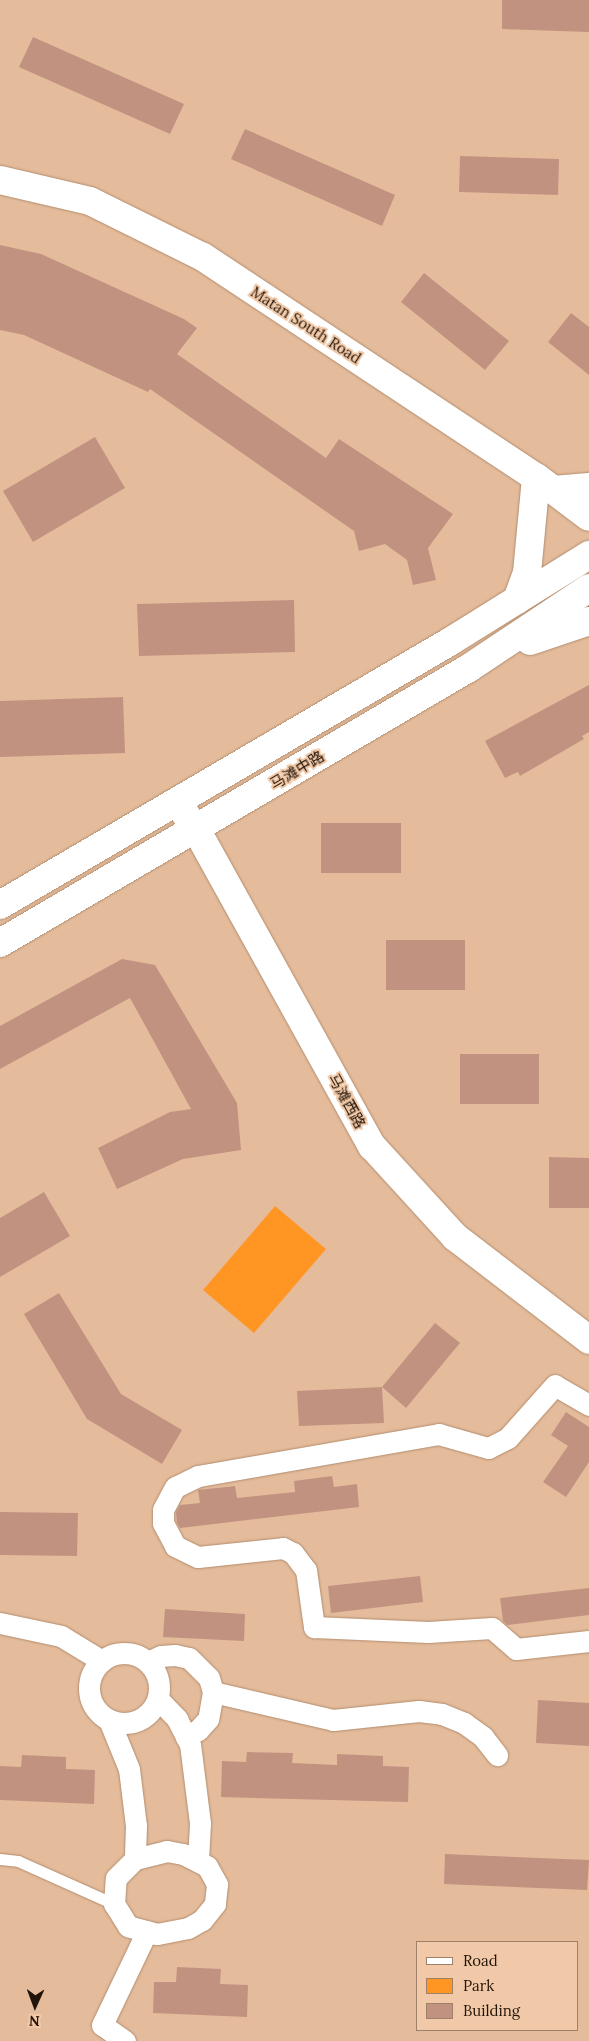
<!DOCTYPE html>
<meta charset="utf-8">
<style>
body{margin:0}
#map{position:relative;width:589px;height:2041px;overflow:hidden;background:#e4bc9c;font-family:Lora,"Noto Sans SC",serif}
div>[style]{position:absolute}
.green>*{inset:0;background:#ff9624}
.building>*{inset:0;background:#c29281}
.roads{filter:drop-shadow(0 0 1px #b38d6e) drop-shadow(0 0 1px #b38d6e)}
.service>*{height:11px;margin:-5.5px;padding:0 5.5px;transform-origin:5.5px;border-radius:5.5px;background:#fff}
.minor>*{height:21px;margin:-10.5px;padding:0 10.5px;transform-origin:10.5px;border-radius:10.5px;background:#fff}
.minor>.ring{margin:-10.5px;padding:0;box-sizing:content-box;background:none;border:21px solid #fff;border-radius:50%}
.secondary>*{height:28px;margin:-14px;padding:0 14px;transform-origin:14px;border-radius:14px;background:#fff}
span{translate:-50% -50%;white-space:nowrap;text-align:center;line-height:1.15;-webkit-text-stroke:4px #f1c9a8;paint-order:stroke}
.street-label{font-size:15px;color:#221408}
.legend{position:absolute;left:416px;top:1941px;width:162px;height:90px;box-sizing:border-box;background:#f1c9a8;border:1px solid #9e8168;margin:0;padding:6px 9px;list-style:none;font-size:15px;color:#221408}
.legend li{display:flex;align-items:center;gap:10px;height:25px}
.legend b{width:25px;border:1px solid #9e8168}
.north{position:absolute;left:10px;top:1981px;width:50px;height:50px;-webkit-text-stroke:4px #f1c9a8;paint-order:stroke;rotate:182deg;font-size:14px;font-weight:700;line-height:20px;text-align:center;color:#221408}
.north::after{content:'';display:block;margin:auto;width:18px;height:22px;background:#221408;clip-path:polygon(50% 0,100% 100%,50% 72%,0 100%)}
</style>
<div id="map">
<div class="green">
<div style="clip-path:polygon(275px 1206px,326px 1249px,254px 1333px,203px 1290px)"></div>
</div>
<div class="building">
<div style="clip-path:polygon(502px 0,589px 0,589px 32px,502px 29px)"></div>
<div style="clip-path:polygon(33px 37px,184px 104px,170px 134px,19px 67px)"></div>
<div style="clip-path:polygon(245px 129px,395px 195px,382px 226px,231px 159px)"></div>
<div style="clip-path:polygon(460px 156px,559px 159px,558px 195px,459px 192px)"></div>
<div style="clip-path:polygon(0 245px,41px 254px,184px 319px,197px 328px,177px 354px,326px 458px,339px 439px,453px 514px,428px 548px,436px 580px,413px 585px,407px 560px,385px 544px,359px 551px,354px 531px,150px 389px,148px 392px,24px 335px,0 330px)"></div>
<div style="clip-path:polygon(424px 273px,509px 341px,485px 370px,401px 302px)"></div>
<div style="clip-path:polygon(571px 313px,589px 327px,589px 375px,548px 342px)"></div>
<div style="clip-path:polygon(95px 437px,125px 488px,33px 542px,3px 491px)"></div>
<div style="clip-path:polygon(294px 600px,295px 652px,139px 656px,137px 604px)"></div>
<div style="clip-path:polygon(589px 685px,589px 732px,582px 736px,584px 739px,520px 776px,518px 772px,505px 778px,485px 741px)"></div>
<div style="clip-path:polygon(123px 697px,125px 753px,0 757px,0 701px)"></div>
<div style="clip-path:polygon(321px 823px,401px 823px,401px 873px,321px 873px)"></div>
<div style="clip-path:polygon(386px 940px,465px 940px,465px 990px,386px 990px)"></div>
<div style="clip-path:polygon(122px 959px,155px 965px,237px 1103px,241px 1150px,183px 1159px,117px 1189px,98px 1148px,170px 1112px,191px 1109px,130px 998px,0 1069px,0 1026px)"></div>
<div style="clip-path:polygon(460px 1054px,539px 1054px,539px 1104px,460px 1104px)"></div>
<div style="clip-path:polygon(549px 1157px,589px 1158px,589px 1208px,549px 1208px)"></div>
<div style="clip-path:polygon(44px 1192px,70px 1236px,0 1277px,0 1218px)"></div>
<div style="clip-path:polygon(59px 1293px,121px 1394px,182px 1430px,162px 1464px,87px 1419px,24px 1314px)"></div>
<div style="clip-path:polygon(435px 1323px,460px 1343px,406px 1408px,382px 1387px)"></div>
<div style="clip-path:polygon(382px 1387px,384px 1423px,299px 1426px,297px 1391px)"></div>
<div style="clip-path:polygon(566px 1412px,589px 1427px,589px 1462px,566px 1497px,543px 1482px,568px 1446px,551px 1435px)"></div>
<div style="clip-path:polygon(332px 1476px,334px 1487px,357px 1484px,359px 1507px,180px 1528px,177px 1523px,176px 1512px,180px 1505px,200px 1503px,198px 1490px,235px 1486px,237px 1498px,295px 1492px,294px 1481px)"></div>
<div style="clip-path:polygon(0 1512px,78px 1513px,77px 1556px,0 1555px)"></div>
<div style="clip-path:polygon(420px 1576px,423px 1602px,331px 1613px,328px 1586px)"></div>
<div style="clip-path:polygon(589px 1588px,589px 1615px,507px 1625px,503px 1621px,500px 1598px)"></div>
<div style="clip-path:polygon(165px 1609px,245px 1614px,244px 1641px,163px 1637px)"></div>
<div style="clip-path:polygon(538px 1700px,589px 1703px,589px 1746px,536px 1743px)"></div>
<div style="clip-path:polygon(247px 1752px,293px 1753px,292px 1763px,337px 1765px,337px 1754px,383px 1756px,383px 1766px,409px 1767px,408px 1802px,221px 1797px,222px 1761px,246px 1762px)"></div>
<div style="clip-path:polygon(22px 1755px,66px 1757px,66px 1769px,95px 1770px,94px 1804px,0 1800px,0 1766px,21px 1767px)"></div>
<div style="clip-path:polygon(445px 1854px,589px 1860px,587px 1890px,444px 1884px)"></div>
<div style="clip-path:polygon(177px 1967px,221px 1969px,220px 1984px,248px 1985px,247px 2017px,153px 2013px,154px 1982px,176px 1982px)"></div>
</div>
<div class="roads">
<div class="service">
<div style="left:0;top:1859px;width:18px;rotate:6deg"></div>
<div style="left:18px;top:1861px;width:105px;rotate:24.1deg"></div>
</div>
<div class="minor">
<div style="left:589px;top:1405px;width:39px;rotate:-150deg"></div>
<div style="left:555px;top:1385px;width:71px;rotate:131.6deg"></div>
<div style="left:508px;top:1438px;width:22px;rotate:153deg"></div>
<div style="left:488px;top:1448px;width:51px;rotate:-164.1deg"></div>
<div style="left:439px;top:1434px;width:245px;rotate:170.1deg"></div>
<div style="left:198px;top:1476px;width:25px;rotate:154deg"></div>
<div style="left:175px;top:1487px;width:26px;rotate:118deg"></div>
<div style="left:163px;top:1510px;width:13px;rotate:90deg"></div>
<div style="left:163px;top:1523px;width:26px;rotate:62deg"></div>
<div style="left:175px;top:1546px;width:25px;rotate:26deg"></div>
<div style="left:198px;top:1557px;width:85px;rotate:-6deg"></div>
<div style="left:283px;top:1548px;width:11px;rotate:27deg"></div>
<div style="left:293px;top:1553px;width:21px;rotate:53deg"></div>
<div style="left:306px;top:1570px;width:58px;rotate:82deg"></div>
<div style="left:314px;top:1627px;width:114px;rotate:2.5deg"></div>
<div style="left:428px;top:1632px;width:64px;rotate:-3.6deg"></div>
<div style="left:492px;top:1628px;width:32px;rotate:41deg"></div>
<div style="left:516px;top:1649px;width:73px;rotate:-6.3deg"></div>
<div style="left:0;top:1623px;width:62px;rotate:12deg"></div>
<div style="left:61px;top:1636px;width:48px;rotate:31.4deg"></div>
<div class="ring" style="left:89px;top:1653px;width:49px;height:49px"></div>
<div style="left:148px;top:1662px;width:14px;rotate:-25deg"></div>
<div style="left:161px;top:1656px;width:14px;rotate:-4deg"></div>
<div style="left:175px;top:1655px;width:14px;rotate:12deg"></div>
<div style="left:189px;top:1658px;width:28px;rotate:45deg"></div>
<div style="left:209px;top:1678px;width:15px;rotate:74deg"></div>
<div style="left:213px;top:1692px;width:27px;rotate:100deg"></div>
<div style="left:208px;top:1719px;width:15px;rotate:132deg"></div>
<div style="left:198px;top:1730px;width:14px;rotate:150deg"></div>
<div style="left:213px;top:1692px;width:123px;rotate:13.1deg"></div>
<div style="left:333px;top:1720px;width:86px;rotate:-6deg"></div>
<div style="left:419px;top:1711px;width:23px;rotate:7deg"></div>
<div style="left:442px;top:1714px;width:24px;rotate:22deg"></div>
<div style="left:464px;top:1723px;width:24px;rotate:36deg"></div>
<div style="left:483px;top:1737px;width:23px;rotate:52deg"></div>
<div style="left:158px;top:1699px;width:28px;rotate:46deg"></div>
<div style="left:177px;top:1719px;width:28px;rotate:63deg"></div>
<div style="left:190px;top:1744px;width:80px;rotate:82.8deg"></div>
<div style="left:200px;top:1823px;width:38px;rotate:93deg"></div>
<div style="left:109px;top:1720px;width:53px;rotate:67.8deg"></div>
<div style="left:129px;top:1769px;width:57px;rotate:83deg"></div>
<div style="left:136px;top:1826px;width:33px;rotate:92deg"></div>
<div style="left:167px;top:1851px;width:16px;rotate:11deg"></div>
<div style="left:183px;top:1854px;width:27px;rotate:27deg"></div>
<div style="left:207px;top:1866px;width:21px;rotate:61deg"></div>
<div style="left:217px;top:1884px;width:20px;rotate:96deg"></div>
<div style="left:215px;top:1904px;width:21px;rotate:129deg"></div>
<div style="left:202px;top:1920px;width:16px;rotate:150deg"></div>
<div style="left:188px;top:1928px;width:32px;rotate:169deg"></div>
<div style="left:157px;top:1934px;width:30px;rotate:-165deg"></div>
<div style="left:128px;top:1926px;width:26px;rotate:-122deg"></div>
<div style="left:114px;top:1904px;width:26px;rotate:-86deg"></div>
<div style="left:116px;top:1878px;width:27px;rotate:-45deg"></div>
<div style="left:135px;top:1859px;width:33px;rotate:-14deg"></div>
<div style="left:125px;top:2041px;width:28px;rotate:-145deg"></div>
<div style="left:102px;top:2025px;width:104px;rotate:-64.4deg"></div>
</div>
<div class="secondary">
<div style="left:0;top:180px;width:92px;rotate:13.1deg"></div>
<div style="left:90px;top:201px;width:126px;rotate:26.4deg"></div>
<div style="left:203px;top:257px;width:399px;rotate:33.5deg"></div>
<div style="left:536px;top:477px;width:66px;rotate:37deg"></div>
<div style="left:553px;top:490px;width:36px;rotate:-5deg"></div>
<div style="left:517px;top:600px;width:29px;rotate:-70deg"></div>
<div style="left:527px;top:573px;width:96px;rotate:-84.6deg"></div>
<div style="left:530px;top:641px;width:62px;rotate:-18.7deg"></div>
<div style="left:177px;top:802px;width:33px;rotate:55deg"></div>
<div style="left:196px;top:829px;width:363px;rotate:61deg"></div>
<div style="left:372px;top:1146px;width:123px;rotate:47.6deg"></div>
<div style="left:455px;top:1237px;width:169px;rotate:37.5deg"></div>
<div style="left:0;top:905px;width:523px;rotate:-30.34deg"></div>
<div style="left:451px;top:641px;width:163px;rotate:-31.9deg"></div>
<div style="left:0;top:943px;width:544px;rotate:-30.39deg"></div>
<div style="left:469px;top:668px;width:144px;rotate:-33.7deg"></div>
</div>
</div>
<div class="street-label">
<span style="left:306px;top:325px;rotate:33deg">Matan South Road</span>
<span style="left:297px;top:770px;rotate:-31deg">马滩中路</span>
<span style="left:347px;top:1101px;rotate:61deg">马滩西路</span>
</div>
<ul class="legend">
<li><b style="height:6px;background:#fff"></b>Road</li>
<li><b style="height:14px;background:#ff9624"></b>Park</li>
<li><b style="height:14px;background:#c29281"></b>Building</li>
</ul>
<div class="north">N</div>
</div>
